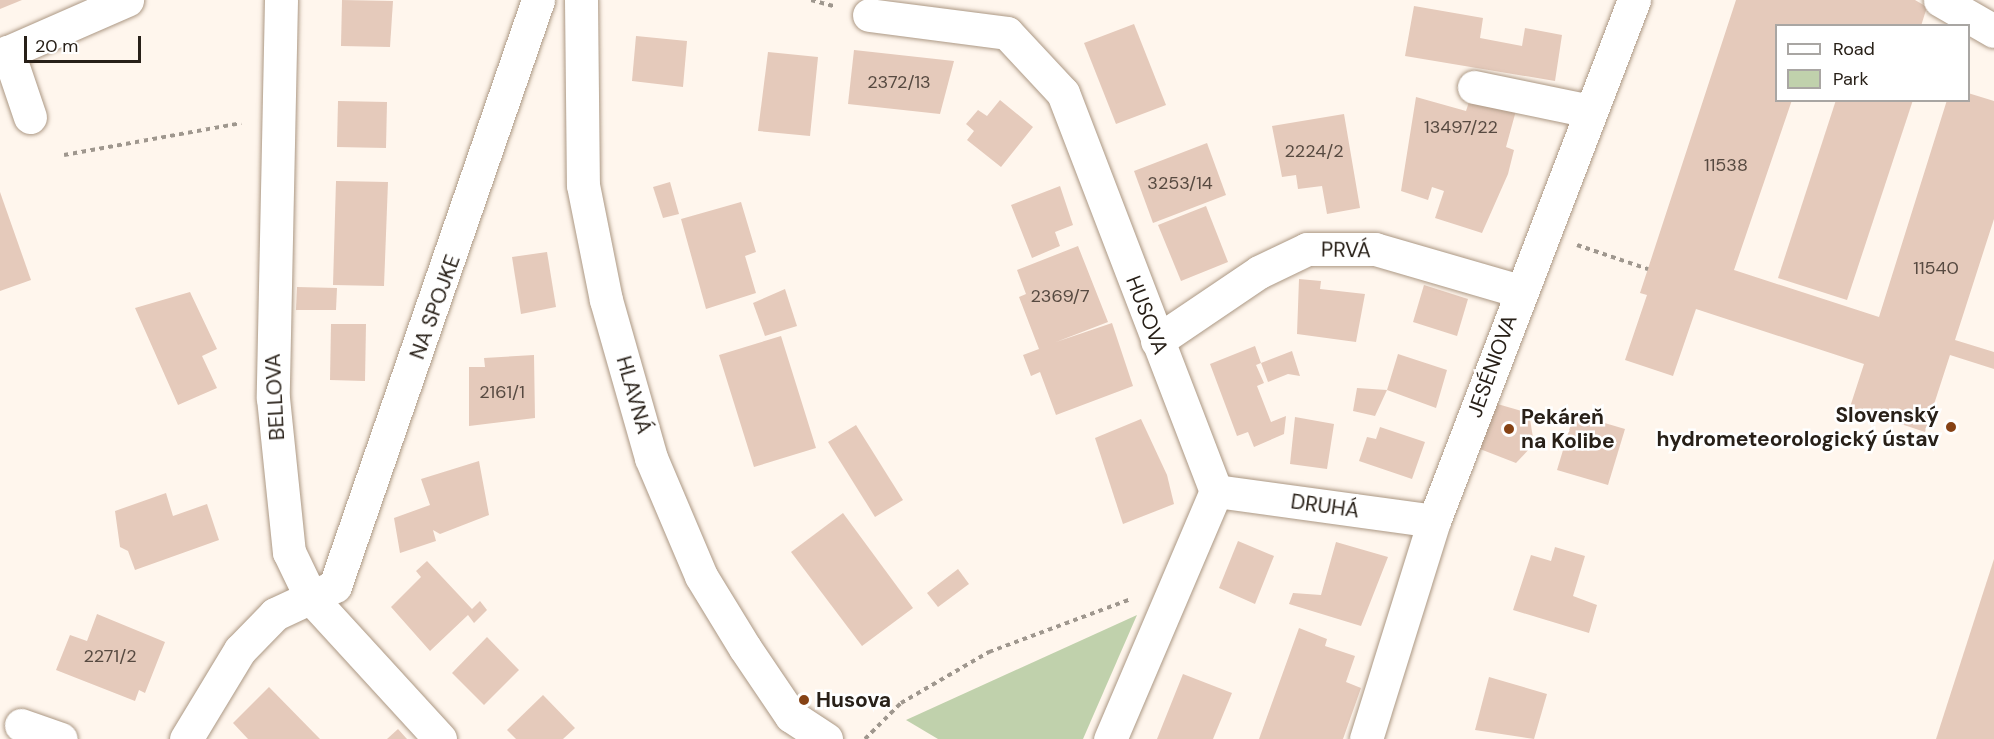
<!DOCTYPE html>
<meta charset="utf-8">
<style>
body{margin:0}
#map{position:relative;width:1994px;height:739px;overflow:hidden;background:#fff6ed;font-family:"DM Sans",sans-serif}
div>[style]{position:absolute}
.green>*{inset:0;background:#c0d1ac}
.building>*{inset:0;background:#e5cabb}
.path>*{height:4px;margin-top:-2px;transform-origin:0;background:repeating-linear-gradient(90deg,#9f978e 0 4.5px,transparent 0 9px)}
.roads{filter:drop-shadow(0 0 2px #ac9884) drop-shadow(0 0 2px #ac9884)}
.minor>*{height:33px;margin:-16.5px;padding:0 16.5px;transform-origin:16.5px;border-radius:16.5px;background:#fff}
.dots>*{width:16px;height:16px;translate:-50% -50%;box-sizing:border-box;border:3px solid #fff;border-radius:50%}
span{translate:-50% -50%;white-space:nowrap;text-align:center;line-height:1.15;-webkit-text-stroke:5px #fff;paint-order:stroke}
.number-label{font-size:18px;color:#574a41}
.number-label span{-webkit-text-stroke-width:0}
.street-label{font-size:21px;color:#282018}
.poi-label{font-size:21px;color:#282018;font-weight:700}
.right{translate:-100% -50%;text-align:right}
.left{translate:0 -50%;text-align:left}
.legend{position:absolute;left:1775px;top:24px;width:195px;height:78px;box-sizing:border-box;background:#fff;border:2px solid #a9a6a3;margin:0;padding:8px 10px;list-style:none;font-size:18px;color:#282018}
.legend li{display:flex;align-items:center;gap:12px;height:30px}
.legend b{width:30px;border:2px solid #a9a6a3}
.scale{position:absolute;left:24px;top:36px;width:117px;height:27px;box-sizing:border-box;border:3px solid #282018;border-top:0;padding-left:8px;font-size:18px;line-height:21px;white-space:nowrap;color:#282018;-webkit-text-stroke:4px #fff;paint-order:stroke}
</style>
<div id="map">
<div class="green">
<div style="clip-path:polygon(1137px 615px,1083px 739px,938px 739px,906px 720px)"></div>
</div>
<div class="building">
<div style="clip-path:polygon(0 0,22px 0,0 9px)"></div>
<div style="clip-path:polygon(342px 0,393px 1px,390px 47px,341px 46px)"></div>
<div style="clip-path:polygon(1736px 0,1915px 0,1927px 7px,1921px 26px,1776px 26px,1776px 100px,1792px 100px,1734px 270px,1879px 317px,1947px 100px,1968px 100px,1968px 93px,1994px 101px,1994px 219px,1955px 340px,1994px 352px,1994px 369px,1950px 355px,1925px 432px,1850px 407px,1864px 364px,1696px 309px,1673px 376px,1625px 360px,1647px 295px,1640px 293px)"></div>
<div style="clip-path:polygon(1414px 6px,1483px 18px,1480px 38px,1522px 46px,1525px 28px,1562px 35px,1555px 81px,1405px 56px)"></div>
<div style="clip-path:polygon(1134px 24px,1166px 105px,1116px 124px,1084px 43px)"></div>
<div style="clip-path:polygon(636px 36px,687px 41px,683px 87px,632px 81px)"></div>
<div style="clip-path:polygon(854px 50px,954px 61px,940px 114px,848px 104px)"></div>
<div style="clip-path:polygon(768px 52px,818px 57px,810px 136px,758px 131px)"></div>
<div style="clip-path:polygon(1472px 93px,1517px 107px,1506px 147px,1514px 150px,1508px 174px,1482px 233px,1435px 218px,1444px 191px,1432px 187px,1428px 200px,1401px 191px,1416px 97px,1466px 111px)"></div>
<div style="clip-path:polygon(1000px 100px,1033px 127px,1001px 167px,967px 140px,974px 131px,966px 124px,978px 110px,987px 116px)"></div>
<div style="clip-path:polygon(1836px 100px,1913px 100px,1847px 300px,1778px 278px)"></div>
<div style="clip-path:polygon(338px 101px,387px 102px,386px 148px,337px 147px)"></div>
<div style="clip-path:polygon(1344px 114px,1360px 208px,1327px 214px,1322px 186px,1298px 189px,1296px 175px,1282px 177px,1272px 126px)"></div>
<div style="clip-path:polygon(1207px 143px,1226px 195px,1153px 223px,1134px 171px)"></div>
<div style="clip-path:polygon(336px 181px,388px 182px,384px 286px,333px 285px)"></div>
<div style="clip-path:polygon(670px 182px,679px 214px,663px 218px,653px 187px)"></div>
<div style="clip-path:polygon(1060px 186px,1073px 225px,1055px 232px,1060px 246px,1032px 258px,1011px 205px)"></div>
<div style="clip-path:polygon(0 192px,31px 280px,0 291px)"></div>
<div style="clip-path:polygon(741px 202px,756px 252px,745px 256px,756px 293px,706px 309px,681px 219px)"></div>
<div style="clip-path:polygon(1206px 206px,1228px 262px,1181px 281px,1158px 225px)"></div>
<div style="clip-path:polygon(1078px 246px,1108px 322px,1056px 342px,1112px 323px,1133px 386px,1056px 415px,1040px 372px,1031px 376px,1023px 355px,1039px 349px,1019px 297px,1026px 294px,1017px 270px)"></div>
<div style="clip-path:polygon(547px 252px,556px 307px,521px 314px,512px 257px)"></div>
<div style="clip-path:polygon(1299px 279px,1321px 281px,1320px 289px,1365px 294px,1356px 342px,1297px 334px)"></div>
<div style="clip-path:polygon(1424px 285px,1468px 299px,1457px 336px,1413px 322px)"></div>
<div style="clip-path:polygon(297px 287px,337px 288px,336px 310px,296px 310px)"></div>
<div style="clip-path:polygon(785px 289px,797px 326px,765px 336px,753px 303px)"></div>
<div style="clip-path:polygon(190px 292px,217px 349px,202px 356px,217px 388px,178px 405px,135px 308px)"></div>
<div style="clip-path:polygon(331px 324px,366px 324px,365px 381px,330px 380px)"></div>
<div style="clip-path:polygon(781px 336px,816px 448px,754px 467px,719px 355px)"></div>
<div style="clip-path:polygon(1255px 346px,1261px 363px,1292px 351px,1300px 376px,1288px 374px,1268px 382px,1261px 363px,1256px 365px,1264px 383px,1257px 386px,1271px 422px,1286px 416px,1284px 434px,1254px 447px,1248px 432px,1237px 436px,1210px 364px)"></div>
<div style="clip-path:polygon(1398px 354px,1447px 370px,1436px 408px,1387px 390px,1375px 416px,1353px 411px,1357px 388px,1387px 390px)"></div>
<div style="clip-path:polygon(534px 355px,535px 418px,469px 426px,469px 367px,485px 367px,484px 358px)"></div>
<div style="clip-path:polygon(1494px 403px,1529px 413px,1534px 444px,1516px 463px,1480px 449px)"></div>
<div style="clip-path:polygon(1574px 414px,1625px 429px,1608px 485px,1557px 470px)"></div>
<div style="clip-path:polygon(1295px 417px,1334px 424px,1327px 469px,1290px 464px)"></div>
<div style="clip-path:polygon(1141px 419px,1167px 475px,1174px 504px,1123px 524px,1095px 438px)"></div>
<div style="clip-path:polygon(856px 425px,903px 500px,875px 517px,828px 442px)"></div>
<div style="clip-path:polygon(1380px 427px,1425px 442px,1412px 479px,1359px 461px,1367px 437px,1376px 439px)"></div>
<div style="clip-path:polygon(479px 461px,489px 515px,440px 534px,433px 530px,436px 541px,400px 553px,394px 518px,430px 505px,421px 479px)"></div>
<div style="clip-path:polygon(166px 493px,173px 516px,207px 504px,219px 540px,135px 570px,128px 551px,120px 547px,115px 511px)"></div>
<div style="clip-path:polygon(843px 513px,913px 608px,862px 646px,791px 552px)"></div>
<div style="clip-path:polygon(1238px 541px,1274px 556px,1255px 604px,1219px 588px)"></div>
<div style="clip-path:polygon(1336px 542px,1388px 557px,1361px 626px,1289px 604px,1293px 593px,1321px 595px)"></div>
<div style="clip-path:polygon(1555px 547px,1585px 556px,1573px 596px,1597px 605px,1589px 633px,1513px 610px,1531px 555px,1551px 561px)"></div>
<div style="clip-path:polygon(1994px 559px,1994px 739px,1936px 739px)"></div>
<div style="clip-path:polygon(427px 561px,472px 609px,480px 601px,487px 610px,474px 623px,468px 615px,430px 651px,391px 607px,421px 577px,416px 571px)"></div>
<div style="clip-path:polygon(958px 569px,969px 584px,938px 607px,927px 593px)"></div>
<div style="clip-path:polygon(97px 614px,165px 642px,145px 693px,139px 690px,135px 701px,56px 670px,70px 635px,87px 641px)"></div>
<div style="clip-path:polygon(1299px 628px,1327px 639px,1325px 646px,1355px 656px,1346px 682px,1361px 688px,1343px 739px,1259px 739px)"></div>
<div style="clip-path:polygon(487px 637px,519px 670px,484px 705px,452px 673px)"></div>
<div style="clip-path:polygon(1183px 674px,1232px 693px,1213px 739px,1157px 739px)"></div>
<div style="clip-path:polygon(1489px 677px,1547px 694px,1534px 739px,1475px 730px)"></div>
<div style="clip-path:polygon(269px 687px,320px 739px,248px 739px,233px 723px)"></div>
<div style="clip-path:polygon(543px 695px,575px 728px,563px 739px,516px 739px,507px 730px)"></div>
<div style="clip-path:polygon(398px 729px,407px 739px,387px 739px)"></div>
</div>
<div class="path">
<div style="left:811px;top:0;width:24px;rotate:15deg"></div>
<div style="left:64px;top:155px;width:180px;rotate:-10.2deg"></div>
<div style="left:1577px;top:245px;width:75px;rotate:18.7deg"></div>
<div style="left:865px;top:739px;width:51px;rotate:-45deg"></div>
<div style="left:901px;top:703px;width:102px;rotate:-30.1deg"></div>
<div style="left:989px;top:652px;width:152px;rotate:-20.5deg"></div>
</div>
<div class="roads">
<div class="minor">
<div style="left:281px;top:0;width:398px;rotate:91.2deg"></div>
<div style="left:273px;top:398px;width:155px;rotate:84.1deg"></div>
<div style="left:289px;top:552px;width:51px;rotate:64.4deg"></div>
<div style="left:311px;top:598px;width:191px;rotate:47.5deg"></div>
<div style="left:581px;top:0;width:185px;rotate:89.4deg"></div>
<div style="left:583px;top:185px;width:117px;rotate:78.7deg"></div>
<div style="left:606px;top:300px;width:164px;rotate:74.1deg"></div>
<div style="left:651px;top:458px;width:128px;rotate:67deg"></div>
<div style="left:701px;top:576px;width:84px;rotate:58.6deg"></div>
<div style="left:745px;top:648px;width:82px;rotate:55.9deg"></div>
<div style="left:791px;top:716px;width:42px;rotate:33.3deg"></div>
<div style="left:1940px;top:0;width:62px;rotate:29.9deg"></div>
<div style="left:869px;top:15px;width:139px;rotate:7.4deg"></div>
<div style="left:1007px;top:33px;width:82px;rotate:47deg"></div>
<div style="left:1063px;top:93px;width:426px;rotate:69deg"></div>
<div style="left:1216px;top:491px;width:270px;rotate:113.1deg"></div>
<div style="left:1474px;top:87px;width:118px;rotate:11.7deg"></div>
<div style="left:30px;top:117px;width:69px;rotate:-108.7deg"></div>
<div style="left:8px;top:52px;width:130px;rotate:-23.6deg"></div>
<div style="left:1157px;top:341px;width:123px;rotate:-34.1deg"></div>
<div style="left:1259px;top:272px;width:53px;rotate:-25.6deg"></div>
<div style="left:1307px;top:249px;width:68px"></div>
<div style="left:1375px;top:249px;width:151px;rotate:16.2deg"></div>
<div style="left:1216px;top:491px;width:220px;rotate:7.8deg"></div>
<div style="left:21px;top:725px;width:42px;rotate:19.3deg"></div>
<div style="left:186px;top:739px;width:104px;rotate:-58.8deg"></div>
<div style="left:240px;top:650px;width:50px;rotate:-45.8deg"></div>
<div style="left:275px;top:614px;width:66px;rotate:-25deg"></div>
<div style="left:335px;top:586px;width:620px;rotate:-70.89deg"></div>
<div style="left:1366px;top:739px;width:228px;rotate:-72.7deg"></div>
<div style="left:1434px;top:521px;width:558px;rotate:-69deg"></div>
</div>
</div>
<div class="dots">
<div style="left:1951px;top:427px;background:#864215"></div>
<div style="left:1509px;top:429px;background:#864215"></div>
<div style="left:804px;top:700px;background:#864215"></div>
</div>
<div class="number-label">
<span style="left:899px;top:82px">2372/13</span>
<span style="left:1461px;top:127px">13497/22</span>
<span style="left:1314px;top:151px">2224/2</span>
<span style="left:1726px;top:165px">11538</span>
<span style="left:1180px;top:183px">3253/14</span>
<span style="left:1936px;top:268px">11540</span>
<span style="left:1060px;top:296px">2369/7</span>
<span style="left:502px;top:392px">2161/1</span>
<span style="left:110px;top:656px">2271/2</span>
</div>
<div class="street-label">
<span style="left:1346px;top:250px;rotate:1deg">PRVÁ</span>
<span style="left:435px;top:307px;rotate:-70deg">NA SPOJKE</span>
<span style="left:1147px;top:315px;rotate:69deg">HUSOVA</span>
<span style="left:1492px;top:366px;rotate:-70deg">JESÉNIOVA</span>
<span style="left:634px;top:395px;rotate:74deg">HLAVNÁ</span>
<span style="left:275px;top:397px;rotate:-93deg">BELLOVA</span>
<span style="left:1325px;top:506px;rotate:8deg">DRUHÁ</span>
</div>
<div class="poi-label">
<span class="right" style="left:1939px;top:427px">Slovenský<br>hydrometeorologický ústav</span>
<span class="left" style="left:1521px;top:429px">Pekáreň<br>na Kolibe</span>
<span class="left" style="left:816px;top:700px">Husova</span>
</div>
<ul class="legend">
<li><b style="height:8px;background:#fff"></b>Road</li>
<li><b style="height:16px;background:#c0d1ac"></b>Park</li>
</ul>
<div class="scale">20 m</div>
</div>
